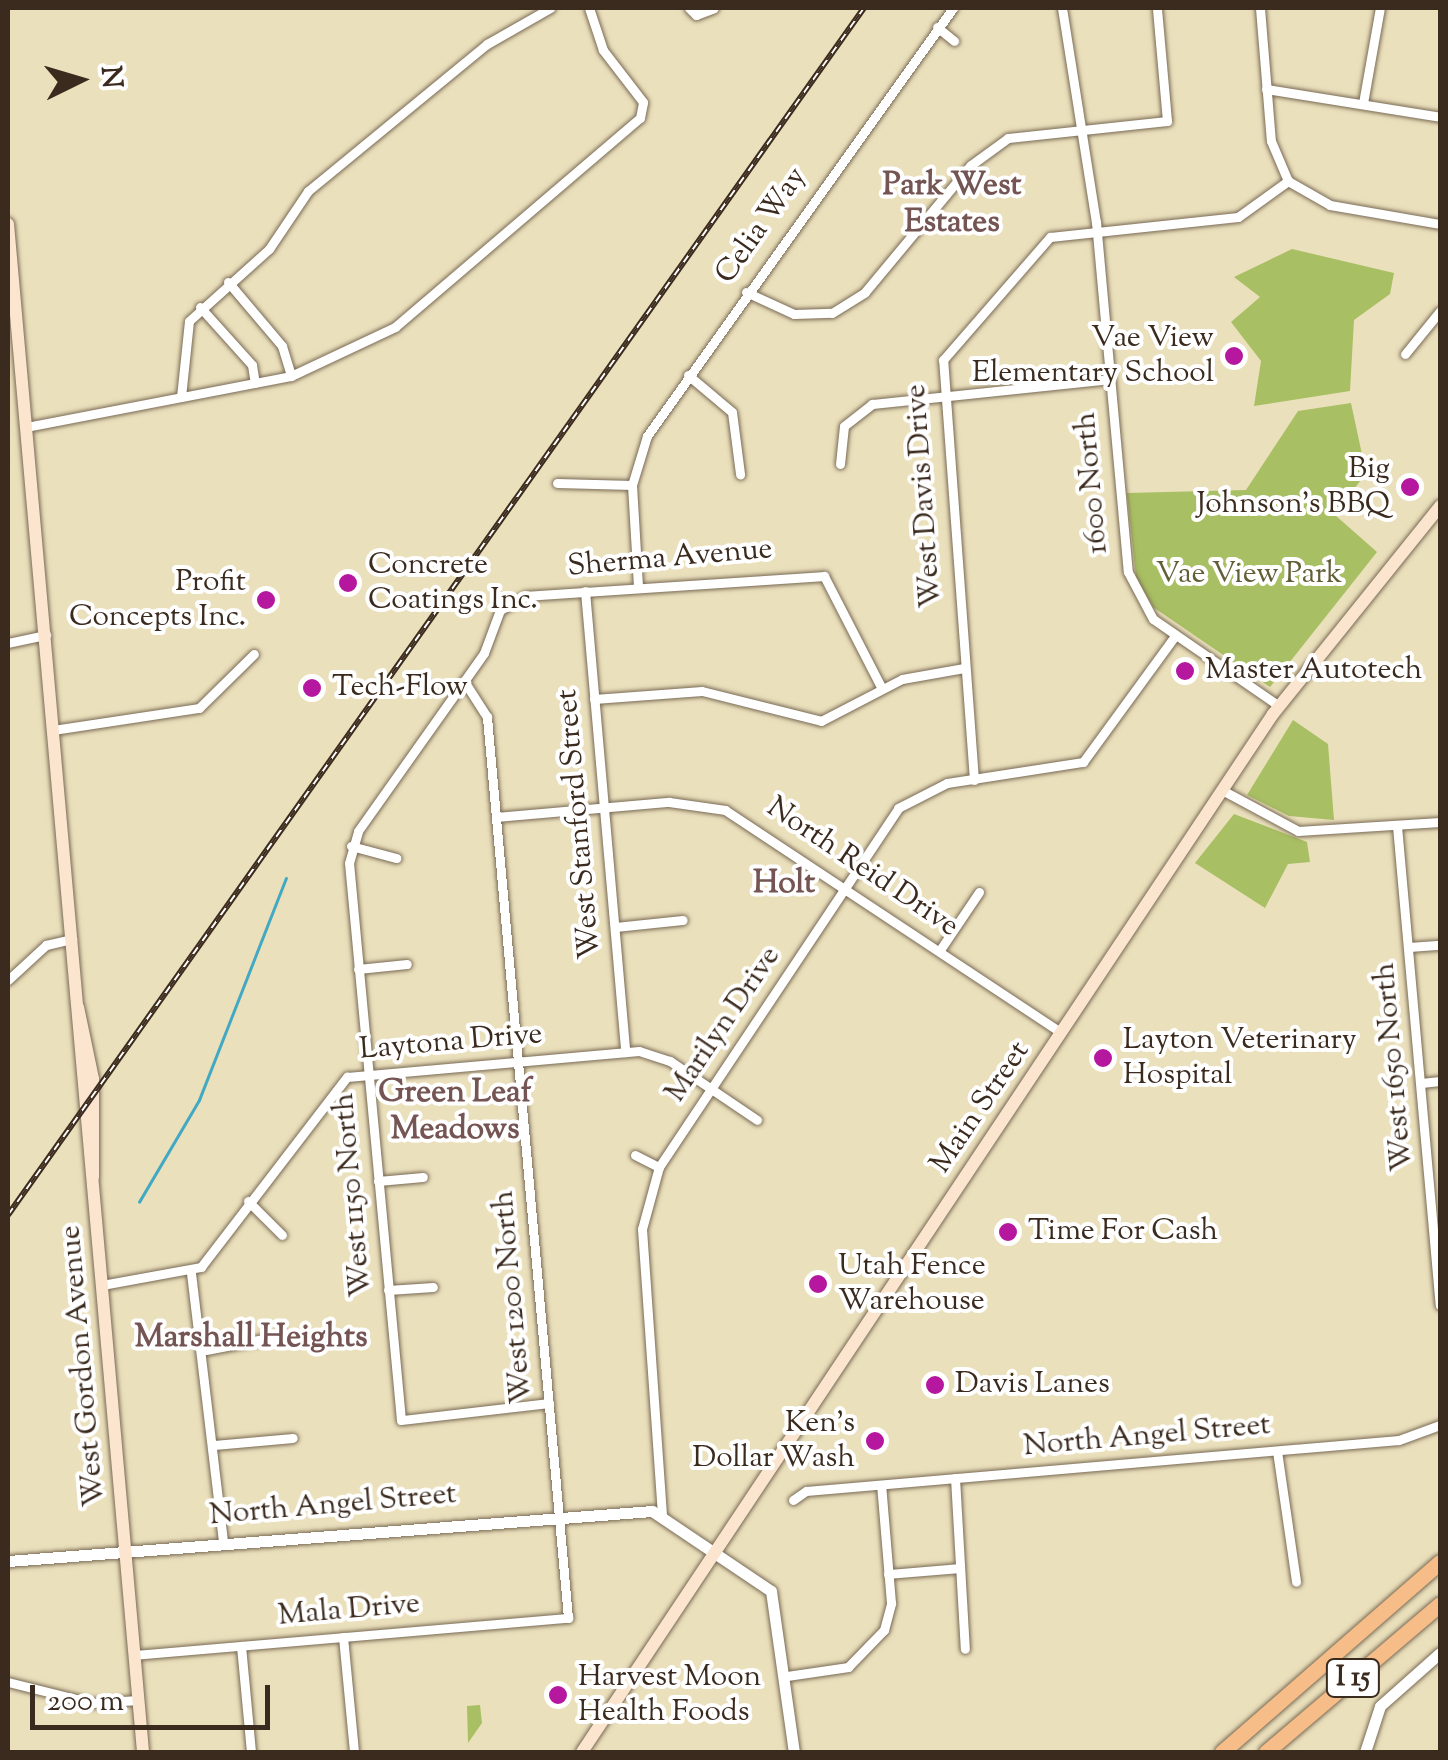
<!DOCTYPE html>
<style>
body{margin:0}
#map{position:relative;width:1448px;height:1760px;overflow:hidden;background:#ebe0bc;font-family:"Sorts Mill Goudy",serif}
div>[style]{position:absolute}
.green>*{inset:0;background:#a9bf63}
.stream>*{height:2.5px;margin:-1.25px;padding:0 1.25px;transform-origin:1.25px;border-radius:1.25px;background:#43a9c3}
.roads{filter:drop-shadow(0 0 2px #796a55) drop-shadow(0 0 2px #796a55)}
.minor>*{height:9px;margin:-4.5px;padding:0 4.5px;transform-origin:4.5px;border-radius:4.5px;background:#fff}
.tertiary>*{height:11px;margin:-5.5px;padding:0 5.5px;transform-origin:5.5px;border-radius:5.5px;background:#fff}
.secondary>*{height:12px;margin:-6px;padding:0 6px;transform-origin:6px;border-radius:6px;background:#fce5cf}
.motorway>*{height:15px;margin:-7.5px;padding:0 7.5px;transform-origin:7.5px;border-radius:7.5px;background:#f7bd88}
.rail>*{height:6px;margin-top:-3px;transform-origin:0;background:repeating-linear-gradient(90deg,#fff 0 8px,#3b2a1e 0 16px);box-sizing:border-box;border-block:2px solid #3b2a1e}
.dots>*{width:28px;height:28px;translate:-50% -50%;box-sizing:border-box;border:5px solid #fff;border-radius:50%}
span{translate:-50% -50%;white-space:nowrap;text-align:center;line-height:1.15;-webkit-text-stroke:8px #fff;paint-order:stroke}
.shield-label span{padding:2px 8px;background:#fff;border:2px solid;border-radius:8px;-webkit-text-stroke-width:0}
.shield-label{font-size:28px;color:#3b2a1e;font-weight:700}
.street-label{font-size:30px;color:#3b2a1e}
.poi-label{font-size:30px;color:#3b2a1e}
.right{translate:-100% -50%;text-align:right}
.left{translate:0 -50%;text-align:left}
.park-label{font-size:30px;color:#625e36}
.neighbourhood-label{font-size:32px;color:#745553;font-weight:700}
.frame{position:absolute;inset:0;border:10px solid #3b2a1e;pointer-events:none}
.north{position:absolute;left:30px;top:30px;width:100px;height:100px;-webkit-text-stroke:8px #fff;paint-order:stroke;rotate:85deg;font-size:28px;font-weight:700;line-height:40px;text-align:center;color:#3b2a1e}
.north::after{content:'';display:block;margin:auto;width:35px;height:45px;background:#3b2a1e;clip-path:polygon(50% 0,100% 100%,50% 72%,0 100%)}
.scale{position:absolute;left:30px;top:1685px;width:240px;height:45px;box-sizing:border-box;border:5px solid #3b2a1e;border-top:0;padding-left:12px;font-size:30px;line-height:35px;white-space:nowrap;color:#3b2a1e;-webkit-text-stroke:8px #fff;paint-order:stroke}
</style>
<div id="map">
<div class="green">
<div style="clip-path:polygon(1292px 249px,1394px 273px,1390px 294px,1354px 320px,1350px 391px,1254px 406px,1261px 361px,1231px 322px,1260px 297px,1234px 277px)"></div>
<div style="clip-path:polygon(1351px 403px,1366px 473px,1335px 515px,1377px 552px,1270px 687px,1153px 607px,1136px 577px,1127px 493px,1246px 490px,1298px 411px)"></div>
<div style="clip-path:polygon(1293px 720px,1328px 744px,1334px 820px,1289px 816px,1247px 795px)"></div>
<div style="clip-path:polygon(1234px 814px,1307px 842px,1310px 862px,1288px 864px,1265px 908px,1195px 863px)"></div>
<div style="clip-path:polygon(480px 1705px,482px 1723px,468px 1743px,467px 1706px)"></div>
</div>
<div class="stream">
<div style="left:139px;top:1202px;width:118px;rotate:-59.5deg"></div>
<div style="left:199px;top:1100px;width:238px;rotate:-68.6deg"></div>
</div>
<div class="roads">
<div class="minor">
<div style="left:689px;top:8px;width:10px;rotate:45deg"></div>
<div style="left:696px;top:15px;width:19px;rotate:-21deg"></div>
<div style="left:1062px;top:8px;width:217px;rotate:81deg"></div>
<div style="left:1096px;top:222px;width:351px;rotate:84.8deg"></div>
<div style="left:1128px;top:572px;width:53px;rotate:62deg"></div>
<div style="left:1153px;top:619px;width:153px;rotate:34.6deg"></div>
<div style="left:1260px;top:8px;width:133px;rotate:85.3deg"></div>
<div style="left:1271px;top:141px;width:43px;rotate:67deg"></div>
<div style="left:1288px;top:181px;width:48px;rotate:29.7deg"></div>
<div style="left:1330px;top:205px;width:112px;rotate:9.8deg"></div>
<div style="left:937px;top:27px;width:22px;rotate:39deg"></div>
<div style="left:1266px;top:89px;width:176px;rotate:9.1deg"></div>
<div style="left:1363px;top:103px;width:97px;rotate:-79.9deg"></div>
<div style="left:228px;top:282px;width:84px;rotate:49.8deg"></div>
<div style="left:282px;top:346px;width:31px;rotate:73deg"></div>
<div style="left:746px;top:292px;width:53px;rotate:24.6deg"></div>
<div style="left:794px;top:314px;width:38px;rotate:-2deg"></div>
<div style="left:832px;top:313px;width:39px;rotate:-32deg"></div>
<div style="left:865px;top:292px;width:165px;rotate:-50.2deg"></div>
<div style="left:971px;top:165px;width:46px;rotate:-36.1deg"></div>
<div style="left:1008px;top:138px;width:160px;rotate:-6.1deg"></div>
<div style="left:1167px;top:121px;width:113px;rotate:-95.1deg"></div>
<div style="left:200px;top:307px;width:78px;rotate:48.1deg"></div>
<div style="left:252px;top:365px;width:18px;rotate:81deg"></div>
<div style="left:1405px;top:354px;width:55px;rotate:-50.9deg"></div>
<div style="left:688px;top:375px;width:57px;rotate:40.1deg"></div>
<div style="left:732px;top:412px;width:63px;rotate:82.6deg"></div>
<div style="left:181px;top:397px;width:76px;rotate:-84deg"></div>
<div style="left:189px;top:321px;width:108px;rotate:-42deg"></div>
<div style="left:269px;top:249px;width:70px;rotate:-56.1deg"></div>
<div style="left:308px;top:191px;width:232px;rotate:-39.4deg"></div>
<div style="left:487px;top:44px;width:73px;rotate:-29.7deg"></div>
<div style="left:26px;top:427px;width:270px;rotate:-10.9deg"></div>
<div style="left:291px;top:376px;width:115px;rotate:-25.2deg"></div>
<div style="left:395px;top:327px;width:322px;rotate:-40.5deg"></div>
<div style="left:640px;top:118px;width:16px;rotate:-79deg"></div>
<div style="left:643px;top:102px;width:66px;rotate:-127.6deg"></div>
<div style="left:603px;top:50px;width:44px;rotate:-108.4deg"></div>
<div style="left:840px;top:464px;width:38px;rotate:-84deg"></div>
<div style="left:844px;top:426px;width:36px;rotate:-38deg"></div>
<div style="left:872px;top:404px;width:238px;rotate:-6deg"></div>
<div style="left:557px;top:483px;width:75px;rotate:1.5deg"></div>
<div style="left:638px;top:586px;width:101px;rotate:-93.4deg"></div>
<div style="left:632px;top:485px;width:51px;rotate:-73deg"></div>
<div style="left:647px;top:436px;width:526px;rotate:-54.44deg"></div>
<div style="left:585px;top:591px;width:463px;rotate:85deg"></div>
<div style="left:8px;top:643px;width:39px;rotate:-12deg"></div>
<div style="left:594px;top:699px;width:108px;rotate:-4.2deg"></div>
<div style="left:702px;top:691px;width:123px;rotate:14.1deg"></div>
<div style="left:821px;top:721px;width:91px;rotate:-27.4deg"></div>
<div style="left:902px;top:679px;width:63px;rotate:-10.1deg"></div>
<div style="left:53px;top:730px;width:148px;rotate:-8.6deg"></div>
<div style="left:199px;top:708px;width:77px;rotate:-44.5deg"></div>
<div style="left:974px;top:780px;width:421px;rotate:-94.2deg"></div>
<div style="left:943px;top:360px;width:163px;rotate:-49deg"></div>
<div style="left:1050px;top:237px;width:189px;rotate:-6.1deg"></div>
<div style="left:1238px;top:217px;width:62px;rotate:-35.8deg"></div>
<div style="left:1222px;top:790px;width:86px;rotate:28.3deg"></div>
<div style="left:1298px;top:831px;width:142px;rotate:-3.6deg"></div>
<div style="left:496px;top:817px;width:174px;rotate:-5deg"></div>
<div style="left:669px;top:802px;width:57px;rotate:8.1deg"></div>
<div style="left:725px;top:810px;width:403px;rotate:33.5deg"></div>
<div style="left:1397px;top:826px;width:481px;rotate:84.9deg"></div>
<div style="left:351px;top:846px;width:47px;rotate:14.9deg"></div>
<div style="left:615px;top:927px;width:68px;rotate:-5.9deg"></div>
<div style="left:1409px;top:947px;width:31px;rotate:-4deg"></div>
<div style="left:940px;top:950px;width:70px;rotate:-56.1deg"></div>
<div style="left:358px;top:969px;width:49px;rotate:-5.8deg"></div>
<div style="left:8px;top:980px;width:52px;rotate:-42.6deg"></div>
<div style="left:46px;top:945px;width:27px;rotate:-13deg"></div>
<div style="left:1421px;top:1083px;width:19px;rotate:-6deg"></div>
<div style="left:635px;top:1155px;width:27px;rotate:27deg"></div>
<div style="left:378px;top:1181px;width:45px;rotate:-5.1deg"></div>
<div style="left:248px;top:1201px;width:48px;rotate:45deg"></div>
<div style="left:191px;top:1273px;width:270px;rotate:83.2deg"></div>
<div style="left:102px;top:1285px;width:101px;rotate:-10.3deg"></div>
<div style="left:201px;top:1267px;width:240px;rotate:-52.5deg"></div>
<div style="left:347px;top:1077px;width:293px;rotate:-5.1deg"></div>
<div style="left:639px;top:1051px;width:33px;rotate:18deg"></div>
<div style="left:670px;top:1061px;width:105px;rotate:34.1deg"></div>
<div style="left:388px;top:1290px;width:45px;rotate:-3.8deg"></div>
<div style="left:206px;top:1350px;width:79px;rotate:-10.9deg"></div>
<div style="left:549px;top:1403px;width:149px;rotate:173.4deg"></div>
<div style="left:401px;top:1420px;width:559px;rotate:-95.33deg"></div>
<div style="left:349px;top:863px;width:33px;rotate:-74deg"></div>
<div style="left:358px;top:831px;width:218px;rotate:-54.7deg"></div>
<div style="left:484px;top:653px;width:46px;rotate:-69.6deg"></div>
<div style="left:500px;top:610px;width:29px;rotate:-29deg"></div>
<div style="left:525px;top:596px;width:300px;rotate:-3.8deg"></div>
<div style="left:824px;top:576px;width:125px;rotate:62.8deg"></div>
<div style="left:214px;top:1445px;width:79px;rotate:-5.1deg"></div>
<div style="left:1277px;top:1451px;width:132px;rotate:81.7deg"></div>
<div style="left:955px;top:1478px;width:171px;rotate:86.7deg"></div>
<div style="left:793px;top:1500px;width:16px;rotate:-35deg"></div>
<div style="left:806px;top:1491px;width:595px;rotate:-4.92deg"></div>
<div style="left:1399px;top:1440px;width:44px;rotate:-20.1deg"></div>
<div style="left:662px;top:1515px;width:287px;rotate:-94deg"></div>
<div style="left:642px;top:1229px;width:64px;rotate:-74.7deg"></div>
<div style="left:659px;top:1167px;width:431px;rotate:-56.3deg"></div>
<div style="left:898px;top:808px;width:55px;rotate:-27deg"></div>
<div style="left:947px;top:783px;width:138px;rotate:-8.8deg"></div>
<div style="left:1083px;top:762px;width:155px;rotate:-53.9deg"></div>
<div style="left:888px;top:1574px;width:71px;rotate:-4.8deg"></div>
<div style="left:343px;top:1637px;width:116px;rotate:84.5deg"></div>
<div style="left:241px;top:1646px;width:106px;rotate:84.6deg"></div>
<div style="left:134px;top:1655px;width:436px;rotate:-4.9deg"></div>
<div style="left:568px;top:1618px;width:905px;rotate:-95.14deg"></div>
<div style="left:487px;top:717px;width:43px;rotate:-122.6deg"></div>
<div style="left:787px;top:1676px;width:62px;rotate:-8.4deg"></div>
<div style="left:848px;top:1667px;width:52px;rotate:-45.8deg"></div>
<div style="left:884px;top:1630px;width:28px;rotate:-75deg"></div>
<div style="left:891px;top:1603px;width:118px;rotate:-94.8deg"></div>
<div style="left:8px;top:1682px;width:87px;rotate:14deg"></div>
<div style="left:92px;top:1703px;width:46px;rotate:-3.7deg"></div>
</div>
<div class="tertiary">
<div style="left:8px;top:1561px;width:646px;rotate:-4.44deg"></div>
<div style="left:652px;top:1511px;width:143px;rotate:33.9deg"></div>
<div style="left:771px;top:1591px;width:163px;rotate:81.9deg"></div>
<div style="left:1365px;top:1752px;width:48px;rotate:-71.9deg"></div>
<div style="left:1380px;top:1706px;width:80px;rotate:-41.5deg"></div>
</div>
<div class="secondary">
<div style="left:8px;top:224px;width:1534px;rotate:84.95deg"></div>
<div style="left:78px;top:1007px;width:74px;rotate:78.2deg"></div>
<div style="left:93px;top:1079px;width:98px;rotate:90deg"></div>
<div style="left:582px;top:1752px;width:1247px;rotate:-56.35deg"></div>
<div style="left:1273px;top:714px;width:267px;rotate:-51.2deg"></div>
</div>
<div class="motorway">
<div style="left:1222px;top:1752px;width:289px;rotate:-41.1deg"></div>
<div style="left:1266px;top:1752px;width:228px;rotate:-40.4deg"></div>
</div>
</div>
<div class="rail">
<div style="left:8px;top:1215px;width:1480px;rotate:-54.66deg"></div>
</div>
<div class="dots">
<div style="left:1234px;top:356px;background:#b5179e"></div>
<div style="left:1410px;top:487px;background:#b5179e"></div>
<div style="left:348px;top:583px;background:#b5179e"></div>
<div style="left:266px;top:600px;background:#b5179e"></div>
<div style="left:1185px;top:671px;background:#b5179e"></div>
<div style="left:312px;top:688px;background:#b5179e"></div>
<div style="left:1103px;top:1058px;background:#b5179e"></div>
<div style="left:1008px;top:1232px;background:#b5179e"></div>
<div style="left:818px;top:1284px;background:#b5179e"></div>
<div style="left:935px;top:1385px;background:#b5179e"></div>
<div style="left:875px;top:1441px;background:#b5179e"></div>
<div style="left:558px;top:1695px;background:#b5179e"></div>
</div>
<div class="shield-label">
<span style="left:1353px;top:1678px">I 15</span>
</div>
<div class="street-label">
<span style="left:762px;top:226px;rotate:-55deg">Celia Way</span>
<span style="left:1093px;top:483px;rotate:-95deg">1600 North</span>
<span style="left:925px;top:496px;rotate:-94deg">West Davis Drive</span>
<span style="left:670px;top:559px;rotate:-5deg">Sherma Avenue</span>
<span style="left:580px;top:824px;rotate:-95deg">West Stanford Street</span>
<span style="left:862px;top:868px;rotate:34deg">North Reid Drive</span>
<span style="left:724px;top:1025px;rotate:-56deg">Marilyn Drive</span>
<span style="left:451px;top:1043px;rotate:-5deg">Laytona Drive</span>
<span style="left:1395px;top:1067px;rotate:-95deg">West 1650 North</span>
<span style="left:981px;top:1108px;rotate:-56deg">Main Street</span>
<span style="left:354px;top:1195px;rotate:-95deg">West 1150 North</span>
<span style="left:514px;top:1297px;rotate:-95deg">West 1200 North</span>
<span style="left:84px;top:1366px;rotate:-95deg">West Gordon Avenue</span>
<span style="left:1147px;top:1437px;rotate:-5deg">North Angel Street</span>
<span style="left:333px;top:1506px;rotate:-5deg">North Angel Street</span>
<span style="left:349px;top:1611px;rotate:-5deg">Mala Drive</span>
</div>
<div class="poi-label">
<span class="right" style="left:1214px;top:356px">Vae View<br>Elementary School</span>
<span class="right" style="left:1390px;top:487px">Big<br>Johnson's BBQ</span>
<span class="left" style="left:368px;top:583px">Concrete<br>Coatings Inc.</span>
<span class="right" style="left:246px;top:600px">Profit<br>Concepts Inc.</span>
<span class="left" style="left:1205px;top:671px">Master Autotech</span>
<span class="left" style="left:332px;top:688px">Tech-Flow</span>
<span class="left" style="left:1123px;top:1058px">Layton Veterinary<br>Hospital</span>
<span class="left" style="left:1028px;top:1232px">Time For Cash</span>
<span class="left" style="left:838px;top:1284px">Utah Fence<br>Warehouse</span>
<span class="left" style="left:955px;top:1385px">Davis Lanes</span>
<span class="right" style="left:855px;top:1441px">Ken's<br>Dollar Wash</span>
<span class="left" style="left:578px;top:1695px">Harvest Moon<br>Health Foods</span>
</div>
<div class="park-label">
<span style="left:1249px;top:575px">Vae View Park</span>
</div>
<div class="neighbourhood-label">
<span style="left:952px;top:205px">Park West<br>Estates</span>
<span style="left:784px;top:884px">Holt</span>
<span style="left:455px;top:1112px">Green Leaf<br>Meadows</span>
<span style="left:251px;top:1338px">Marshall Heights</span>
</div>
<div class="frame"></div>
<div class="north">N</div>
<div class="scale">200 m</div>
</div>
